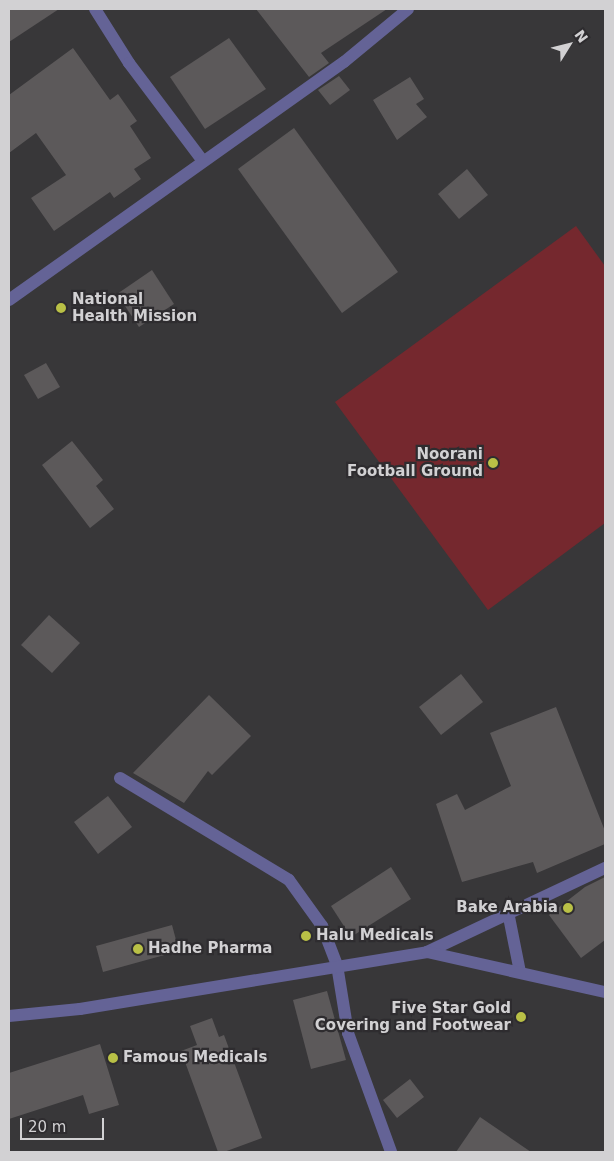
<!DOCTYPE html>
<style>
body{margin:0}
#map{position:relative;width:614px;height:1161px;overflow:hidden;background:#383739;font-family:"DejaVu Sans",sans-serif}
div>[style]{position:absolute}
.green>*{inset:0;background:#75282e}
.building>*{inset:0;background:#5c595a}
.minor>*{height:12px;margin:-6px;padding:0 6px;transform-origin:6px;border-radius:6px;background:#646396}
.dots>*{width:14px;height:14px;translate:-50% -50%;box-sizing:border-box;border:2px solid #2e2c2f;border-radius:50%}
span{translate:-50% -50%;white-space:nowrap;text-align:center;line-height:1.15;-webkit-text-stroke:4.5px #2e2c2f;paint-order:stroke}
.poi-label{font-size:15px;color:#d2d1d3;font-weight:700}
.left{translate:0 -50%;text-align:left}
.right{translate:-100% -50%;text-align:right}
.frame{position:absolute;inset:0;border:10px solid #d2d1d3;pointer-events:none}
.north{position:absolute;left:544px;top:20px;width:50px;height:50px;-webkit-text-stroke:4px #2e2c2f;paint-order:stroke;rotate:54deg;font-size:14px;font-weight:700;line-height:20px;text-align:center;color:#d2d1d3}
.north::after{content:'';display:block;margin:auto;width:18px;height:22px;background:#d2d1d3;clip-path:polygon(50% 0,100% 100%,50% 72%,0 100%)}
.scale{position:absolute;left:20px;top:1118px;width:84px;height:22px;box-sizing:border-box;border:2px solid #d2d1d3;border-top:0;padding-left:6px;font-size:15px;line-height:18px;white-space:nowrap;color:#d2d1d3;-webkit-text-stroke:4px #2e2c2f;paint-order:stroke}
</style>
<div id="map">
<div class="green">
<div style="clip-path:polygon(576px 226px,605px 266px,605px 523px,488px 610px,335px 402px)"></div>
</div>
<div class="building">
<div style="clip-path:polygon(9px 9px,59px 9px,9px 42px)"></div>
<div style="clip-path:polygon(256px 9px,387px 9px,321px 53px,329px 63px,309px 77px)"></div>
<div style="clip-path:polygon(229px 38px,266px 89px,205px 129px,170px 77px)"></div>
<div style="clip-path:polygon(73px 48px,110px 100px,118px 94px,137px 121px,130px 126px,151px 158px,134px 169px,141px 179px,114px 198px,110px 192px,54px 231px,31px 198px,66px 175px,36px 133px,9px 153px,9px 95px)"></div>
<div style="clip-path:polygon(339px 76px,350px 90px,330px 105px,318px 90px)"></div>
<div style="clip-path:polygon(410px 77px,424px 99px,416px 104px,427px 117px,397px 140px,373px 100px)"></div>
<div style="clip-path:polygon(294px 128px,398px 272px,342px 313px,238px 169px)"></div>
<div style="clip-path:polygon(467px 169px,488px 195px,459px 219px,438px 194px)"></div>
<div style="clip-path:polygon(152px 270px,174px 304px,139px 327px,117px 294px)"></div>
<div style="clip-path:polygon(46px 363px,60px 387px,38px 399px,24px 375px)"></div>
<div style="clip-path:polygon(72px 441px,103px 480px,96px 486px,114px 509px,90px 528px,42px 465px)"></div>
<div style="clip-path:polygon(49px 615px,80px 643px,52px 673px,21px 645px)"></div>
<div style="clip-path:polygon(461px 674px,483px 702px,441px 735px,419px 707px)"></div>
<div style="clip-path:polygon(209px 695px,251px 736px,212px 775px,208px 771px,184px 803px,133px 773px)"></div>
<div style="clip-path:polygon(556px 707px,605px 831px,605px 844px,537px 873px,533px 862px,462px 882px,436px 804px,457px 794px,465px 810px,511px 786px,490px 733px)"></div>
<div style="clip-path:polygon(108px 796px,132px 827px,98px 854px,74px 822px)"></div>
<div style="clip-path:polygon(391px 867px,411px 899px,351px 937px,331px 906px)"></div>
<div style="clip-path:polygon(605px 877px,605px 940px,581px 958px,549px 915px,585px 887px)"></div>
<div style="clip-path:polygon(172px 925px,179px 951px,103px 972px,96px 946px)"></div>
<div style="clip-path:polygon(327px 991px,346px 1060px,311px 1069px,293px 1000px)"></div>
<div style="clip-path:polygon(212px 1018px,219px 1037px,224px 1035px,262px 1138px,224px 1152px,218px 1152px,181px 1051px,197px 1045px,190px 1026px)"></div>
<div style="clip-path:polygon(100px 1044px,119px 1105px,89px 1114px,83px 1095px,9px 1119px,9px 1073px)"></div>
<div style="clip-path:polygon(410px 1079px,424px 1097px,397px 1118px,383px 1100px)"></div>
<div style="clip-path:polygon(480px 1117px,531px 1152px,456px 1152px)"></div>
</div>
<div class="minor">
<div style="left:95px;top:9px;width:64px;rotate:57.8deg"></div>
<div style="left:129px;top:63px;width:121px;rotate:53deg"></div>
<div style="left:9px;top:300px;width:411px;rotate:-35.4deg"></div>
<div style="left:344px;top:62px;width:83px;rotate:-39.6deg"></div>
<div style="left:120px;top:778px;width:197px;rotate:31.1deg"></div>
<div style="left:289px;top:880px;width:57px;rotate:54.3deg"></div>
<div style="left:322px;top:926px;width:42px;rotate:69deg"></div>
<div style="left:337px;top:965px;width:69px;rotate:80.8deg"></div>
<div style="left:348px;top:1033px;width:127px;rotate:70.1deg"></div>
<div style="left:508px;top:912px;width:61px;rotate:78.7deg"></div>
<div style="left:427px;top:952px;width:197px;rotate:-25.3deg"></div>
<div style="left:9px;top:1016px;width:71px;rotate:-5.6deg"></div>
<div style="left:80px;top:1009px;width:352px;rotate:-9.3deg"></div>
<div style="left:427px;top:952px;width:182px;rotate:12.7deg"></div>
</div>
<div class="dots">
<div style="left:61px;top:308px;background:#b9c046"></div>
<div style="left:493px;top:463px;background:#b9c046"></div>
<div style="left:568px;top:908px;background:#b9c046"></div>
<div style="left:306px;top:936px;background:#b9c046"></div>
<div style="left:138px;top:949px;background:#b9c046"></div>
<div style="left:521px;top:1017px;background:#b9c046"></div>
<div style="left:113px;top:1058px;background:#b9c046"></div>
</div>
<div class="poi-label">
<span class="left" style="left:72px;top:308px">National<br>Health Mission</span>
<span class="right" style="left:483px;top:463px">Noorani<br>Football Ground</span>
<span class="right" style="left:558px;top:908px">Bake Arabia</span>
<span class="left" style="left:316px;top:936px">Halu Medicals</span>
<span class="left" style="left:148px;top:949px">Hadhe Pharma</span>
<span class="right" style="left:511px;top:1017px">Five Star Gold<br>Covering and Footwear</span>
<span class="left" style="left:123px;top:1058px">Famous Medicals</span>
</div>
<div class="frame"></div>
<div class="north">N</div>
<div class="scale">20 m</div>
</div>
